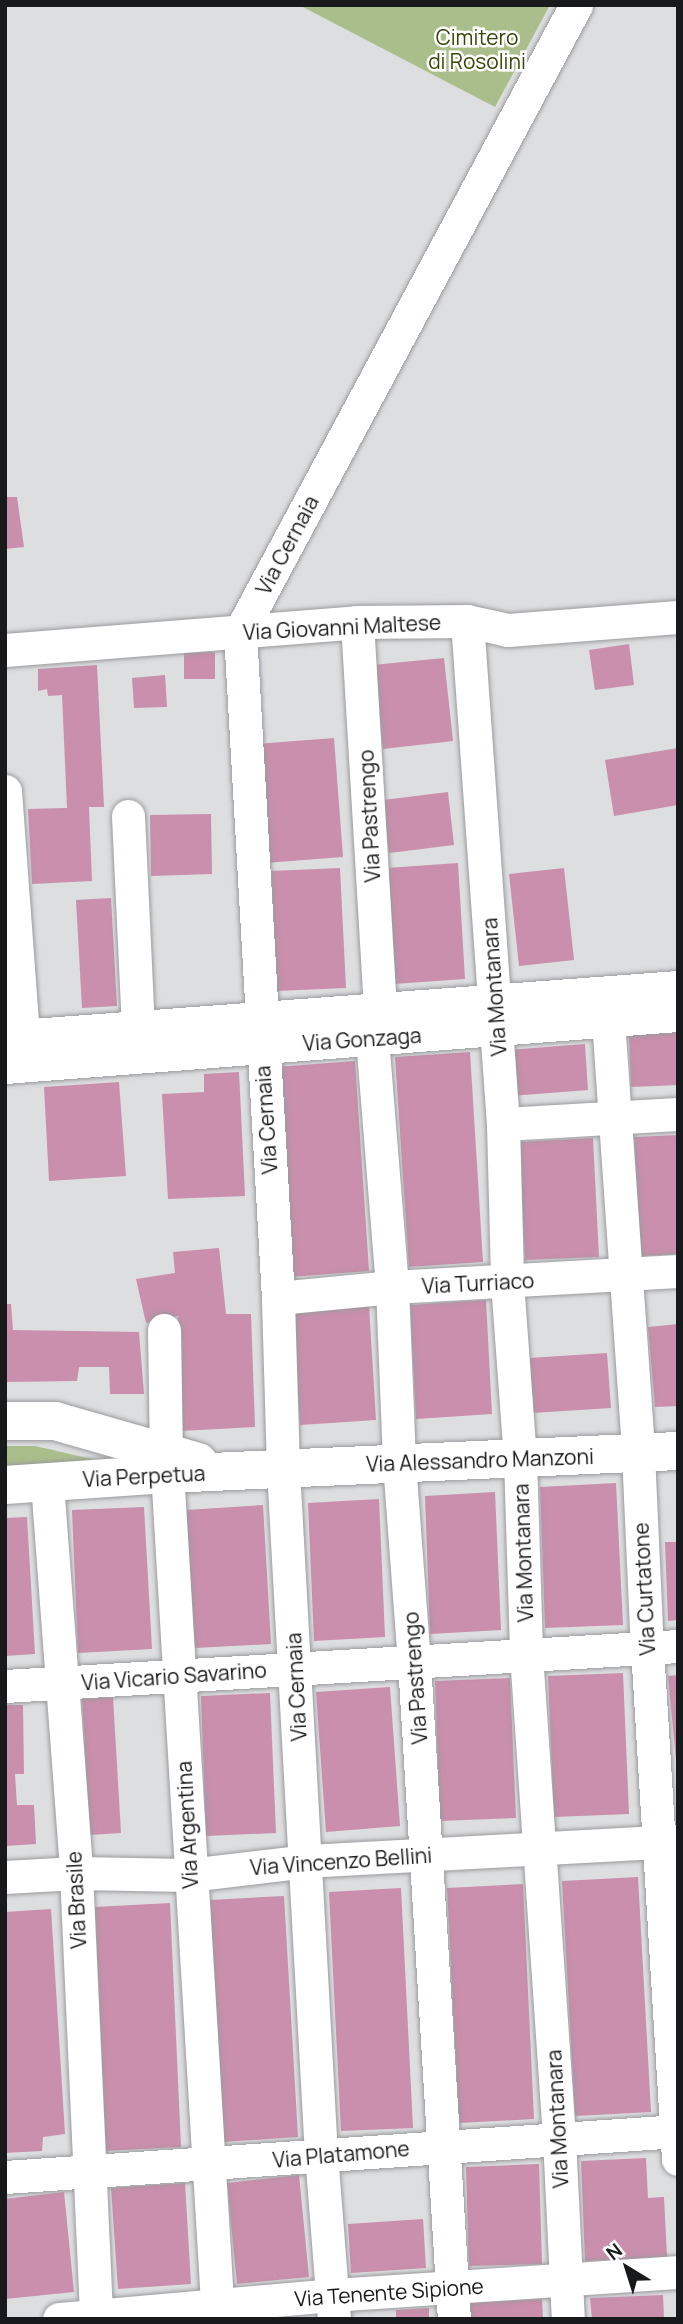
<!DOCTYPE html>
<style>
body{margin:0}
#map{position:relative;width:683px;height:2324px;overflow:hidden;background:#dddee0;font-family:Manrope,sans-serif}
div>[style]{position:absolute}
.green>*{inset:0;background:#aabe8c}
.building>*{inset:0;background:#c98fac}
.roads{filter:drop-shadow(0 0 2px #9a9b9d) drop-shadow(0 0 2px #9a9b9d)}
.minor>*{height:33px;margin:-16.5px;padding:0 16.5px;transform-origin:16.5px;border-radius:16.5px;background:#fff}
.tertiary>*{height:38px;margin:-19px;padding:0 19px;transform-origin:19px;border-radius:19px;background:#fff}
span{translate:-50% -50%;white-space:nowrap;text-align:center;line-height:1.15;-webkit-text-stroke:5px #fff;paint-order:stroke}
.park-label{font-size:21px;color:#354809}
.street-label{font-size:21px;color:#18191a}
.frame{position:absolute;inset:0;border:7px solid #18191a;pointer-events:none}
.north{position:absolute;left:592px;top:2233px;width:70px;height:70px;-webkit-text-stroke:5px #fff;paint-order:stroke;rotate:322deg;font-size:19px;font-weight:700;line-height:28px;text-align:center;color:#18191a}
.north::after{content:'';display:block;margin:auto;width:24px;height:32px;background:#18191a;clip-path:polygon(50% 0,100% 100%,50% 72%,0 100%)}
</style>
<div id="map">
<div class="green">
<div style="clip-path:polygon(299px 5px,550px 5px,495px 107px)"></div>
<div style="clip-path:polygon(5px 1446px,35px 1446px,105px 1462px,5px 1467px)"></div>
</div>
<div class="building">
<div style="clip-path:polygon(5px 497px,17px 497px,24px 547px,5px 549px)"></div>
<div style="clip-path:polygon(629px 644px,634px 685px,595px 690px,589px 650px)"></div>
<div style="clip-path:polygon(215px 652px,215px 679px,184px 679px,184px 653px)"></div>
<div style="clip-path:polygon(444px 658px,453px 741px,383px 749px,373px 665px)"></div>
<div style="clip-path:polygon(97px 665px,104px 807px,89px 807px,92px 881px,32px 884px,28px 809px,67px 808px,62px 695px,48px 696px,47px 689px,38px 691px,38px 669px)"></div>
<div style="clip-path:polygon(165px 675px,167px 707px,134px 708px,132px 678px)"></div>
<div style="clip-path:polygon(334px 738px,343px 857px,265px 863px,256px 744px)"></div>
<div style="clip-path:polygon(678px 748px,678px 805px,614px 816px,605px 760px)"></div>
<div style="clip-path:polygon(448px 792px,454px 845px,389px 853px,383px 800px)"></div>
<div style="clip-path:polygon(211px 814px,212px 874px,151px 876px,150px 815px)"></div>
<div style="clip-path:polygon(458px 863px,465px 979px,394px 984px,387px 868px)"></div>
<div style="clip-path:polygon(340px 868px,346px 988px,277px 991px,271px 871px)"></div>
<div style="clip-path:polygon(564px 868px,574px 960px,519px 966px,509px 874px)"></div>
<div style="clip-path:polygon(111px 898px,117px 1006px,82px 1008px,76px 900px)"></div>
<div style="clip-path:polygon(678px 1031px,678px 1085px,631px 1087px,629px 1033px)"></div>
<div style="clip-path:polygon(585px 1044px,588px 1090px,511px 1096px,508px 1050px)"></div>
<div style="clip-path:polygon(470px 1052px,483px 1262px,409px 1267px,395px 1057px)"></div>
<div style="clip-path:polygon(355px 1061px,369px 1271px,291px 1277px,276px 1067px)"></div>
<div style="clip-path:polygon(239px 1072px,245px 1196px,168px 1199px,162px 1094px,204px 1092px,204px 1074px)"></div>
<div style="clip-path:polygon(119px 1082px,126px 1176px,49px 1181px,44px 1087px)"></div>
<div style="clip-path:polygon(678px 1135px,678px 1254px,640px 1256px,634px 1137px)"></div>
<div style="clip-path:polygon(593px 1138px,599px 1257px,525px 1260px,519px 1142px)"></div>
<div style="clip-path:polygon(219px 1248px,226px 1314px,251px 1314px,255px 1427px,181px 1431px,178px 1316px,146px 1323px,136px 1279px,175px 1273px,173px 1252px)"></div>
<div style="clip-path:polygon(486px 1300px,492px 1414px,416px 1419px,410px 1305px)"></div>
<div style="clip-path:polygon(5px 1304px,11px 1304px,13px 1330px,139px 1332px,144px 1394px,110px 1394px,109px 1367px,79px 1367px,77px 1381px,5px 1382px)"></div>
<div style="clip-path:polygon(369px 1306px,376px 1420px,300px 1425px,293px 1311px)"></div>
<div style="clip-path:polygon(678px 1324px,678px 1406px,655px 1407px,648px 1327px)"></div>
<div style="clip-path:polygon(607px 1353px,611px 1408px,532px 1413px,529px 1358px)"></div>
<div style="clip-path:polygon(616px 1483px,623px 1625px,545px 1628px,540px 1487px)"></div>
<div style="clip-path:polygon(495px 1492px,501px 1630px,430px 1634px,425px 1496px)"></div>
<div style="clip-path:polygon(379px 1499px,385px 1637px,314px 1641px,308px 1503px)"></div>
<div style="clip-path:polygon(263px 1505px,271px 1644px,195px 1648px,186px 1510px)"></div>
<div style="clip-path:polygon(144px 1507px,152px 1649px,78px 1653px,72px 1510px)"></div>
<div style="clip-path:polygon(27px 1517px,35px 1654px,5px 1656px,5px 1518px)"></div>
<div style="clip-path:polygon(665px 1542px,678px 1542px,678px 1620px,668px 1621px)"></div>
<div style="clip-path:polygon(623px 1673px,629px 1814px,554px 1817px,548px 1676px)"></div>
<div style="clip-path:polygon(678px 1675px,678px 1760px,676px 1760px,668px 1676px)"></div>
<div style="clip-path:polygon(510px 1678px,516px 1818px,440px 1821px,435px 1681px)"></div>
<div style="clip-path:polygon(390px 1687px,400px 1826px,326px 1832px,316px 1692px)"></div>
<div style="clip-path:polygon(270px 1693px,276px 1833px,206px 1836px,201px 1696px)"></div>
<div style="clip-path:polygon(113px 1697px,121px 1833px,90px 1835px,82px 1699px)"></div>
<div style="clip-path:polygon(5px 1705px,23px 1705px,24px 1774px,15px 1774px,17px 1805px,34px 1805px,36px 1844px,5px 1846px)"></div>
<div style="clip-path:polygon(638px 1877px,651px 2112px,575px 2116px,562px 1881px)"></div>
<div style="clip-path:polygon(523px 1884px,534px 2119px,459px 2123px,447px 1888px)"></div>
<div style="clip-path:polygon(401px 1888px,413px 2128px,341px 2131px,329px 1892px)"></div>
<div style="clip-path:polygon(284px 1896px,298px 2137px,224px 2142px,210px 1900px)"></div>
<div style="clip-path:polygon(170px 1903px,181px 2147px,106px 2151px,95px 1907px)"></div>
<div style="clip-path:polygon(51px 1909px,65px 2134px,43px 2137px,42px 2151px,5px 2153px,5px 1912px)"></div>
<div style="clip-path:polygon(646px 2158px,648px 2198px,664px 2197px,667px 2257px,585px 2261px,581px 2161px)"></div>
<div style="clip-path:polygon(539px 2164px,542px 2264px,469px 2266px,466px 2167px)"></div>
<div style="clip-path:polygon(299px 2175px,309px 2277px,237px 2284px,227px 2183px)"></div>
<div style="clip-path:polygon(185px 2183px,191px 2284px,118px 2289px,111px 2188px)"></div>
<div style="clip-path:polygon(64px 2192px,74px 2292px,5px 2299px,5px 2199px)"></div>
<div style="clip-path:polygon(423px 2219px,426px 2268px,351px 2273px,348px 2224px)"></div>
<div style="clip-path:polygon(663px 2295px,664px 2319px,592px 2319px,590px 2298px)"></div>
<div style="clip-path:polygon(542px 2299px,543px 2319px,468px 2319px,467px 2303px)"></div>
<div style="clip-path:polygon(429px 2308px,429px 2319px,396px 2319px,396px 2310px)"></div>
</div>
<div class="roads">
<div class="minor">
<div style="left:467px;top:621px;width:504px;rotate:85.91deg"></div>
<div style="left:503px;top:1124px;width:158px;rotate:88.5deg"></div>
<div style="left:507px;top:1282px;width:177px;rotate:85.8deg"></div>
<div style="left:520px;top:1459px;width:195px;rotate:88.2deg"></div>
<div style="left:526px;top:1654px;width:485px;rotate:86.1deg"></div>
<div style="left:559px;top:2138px;width:181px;rotate:87.2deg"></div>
<div style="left:357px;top:622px;width:388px;rotate:86.6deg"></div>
<div style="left:5px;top:650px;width:353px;rotate:-4.5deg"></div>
<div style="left:357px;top:622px;width:110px;rotate:-0.5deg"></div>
<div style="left:467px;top:621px;width:42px;rotate:12.4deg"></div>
<div style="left:508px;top:630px;width:170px;rotate:-4.4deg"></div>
<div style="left:5px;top:791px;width:246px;rotate:85.8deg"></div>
<div style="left:128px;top:816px;width:211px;rotate:87.3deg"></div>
<div style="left:608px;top:1020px;width:434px;rotate:86deg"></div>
<div style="left:638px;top:1453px;width:195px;rotate:87.4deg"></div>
<div style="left:647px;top:1648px;width:512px;rotate:86.53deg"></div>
<div style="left:5px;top:1037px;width:675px;rotate:-4.25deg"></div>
<div style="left:372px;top:1038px;width:250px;rotate:85.4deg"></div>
<div style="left:392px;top:1287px;width:176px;rotate:87.7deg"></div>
<div style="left:399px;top:1463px;width:200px;rotate:85.7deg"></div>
<div style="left:414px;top:1662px;width:658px;rotate:86.52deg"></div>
<div style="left:5px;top:1067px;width:675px;rotate:-4.42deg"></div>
<div style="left:503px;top:1124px;width:175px;rotate:-3.3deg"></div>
<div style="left:278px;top:1298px;width:115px;rotate:-5.5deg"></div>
<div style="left:392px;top:1287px;width:286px;rotate:-3.2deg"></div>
<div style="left:164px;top:1330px;width:124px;rotate:89.1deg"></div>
<div style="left:166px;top:1454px;width:867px;rotate:86.56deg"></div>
<div style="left:47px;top:1483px;width:391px;rotate:85.7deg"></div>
<div style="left:76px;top:1873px;width:446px;rotate:87.4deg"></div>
<div style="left:5px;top:1686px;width:674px;rotate:-3.4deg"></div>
<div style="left:5px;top:1877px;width:71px;rotate:-3.2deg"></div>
<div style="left:76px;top:1873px;width:113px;rotate:1deg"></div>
<div style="left:189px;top:1875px;width:118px;rotate:-6.8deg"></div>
<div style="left:306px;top:1861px;width:373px;rotate:-3.1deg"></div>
<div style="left:5px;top:2177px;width:675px;rotate:-3.91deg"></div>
<div style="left:59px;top:2319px;width:274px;rotate:-5deg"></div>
<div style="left:332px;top:2295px;width:347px;rotate:-3.8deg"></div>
<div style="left:334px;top:2319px;width:165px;rotate:-94.5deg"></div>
<div style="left:321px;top:2155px;width:687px;rotate:-93.17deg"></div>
<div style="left:283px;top:1469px;width:171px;rotate:-91.7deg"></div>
<div style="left:278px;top:1298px;width:667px;rotate:-93.27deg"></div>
<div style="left:240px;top:632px;width:711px;rotate:-61.81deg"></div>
</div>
<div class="tertiary">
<div style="left:5px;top:1421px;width:50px"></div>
<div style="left:55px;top:1421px;width:149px;rotate:16deg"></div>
<div style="left:5px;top:1485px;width:162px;rotate:-3.9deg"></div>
<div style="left:167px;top:1474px;width:512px;rotate:-2.58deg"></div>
</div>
</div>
<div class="park-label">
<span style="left:477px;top:49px">Cimitero<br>di Rosolini</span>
</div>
<div class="street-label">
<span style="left:287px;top:545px;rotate:-62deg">Via Cernaia</span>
<span style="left:342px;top:627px;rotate:-3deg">Via Giovanni Maltese</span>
<span style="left:369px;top:816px;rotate:-93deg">Via Pastrengo</span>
<span style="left:494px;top:987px;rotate:-94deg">Via Montanara</span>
<span style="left:362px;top:1039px;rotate:-4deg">Via Gonzaga</span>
<span style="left:266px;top:1120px;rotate:-94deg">Via Cernaia</span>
<span style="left:478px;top:1283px;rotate:-3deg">Via Turriaco</span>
<span style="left:480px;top:1460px;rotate:-2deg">Via Alessandro Manzoni</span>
<span style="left:144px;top:1476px;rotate:-3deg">Via Perpetua</span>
<span style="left:523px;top:1553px;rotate:-92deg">Via Montanara</span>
<span style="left:644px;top:1589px;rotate:-93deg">Via Curtatone</span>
<span style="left:174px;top:1676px;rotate:-4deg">Via Vicario Savarino</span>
<span style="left:415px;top:1678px;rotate:-94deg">Via Pastrengo</span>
<span style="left:296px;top:1687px;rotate:-93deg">Via Cernaia</span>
<span style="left:187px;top:1825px;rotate:-93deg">Via Argentina</span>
<span style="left:341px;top:1861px;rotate:-4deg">Via Vincenzo Bellini</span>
<span style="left:76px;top:1900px;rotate:-93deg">Via Brasile</span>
<span style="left:557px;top:2119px;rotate:-93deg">Via Montanara</span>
<span style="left:341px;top:2154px;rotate:-5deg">Via Platamone</span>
<span style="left:389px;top:2292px;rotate:-4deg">Via Tenente Sipione</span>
</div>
<div class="frame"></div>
<div class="north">N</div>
</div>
